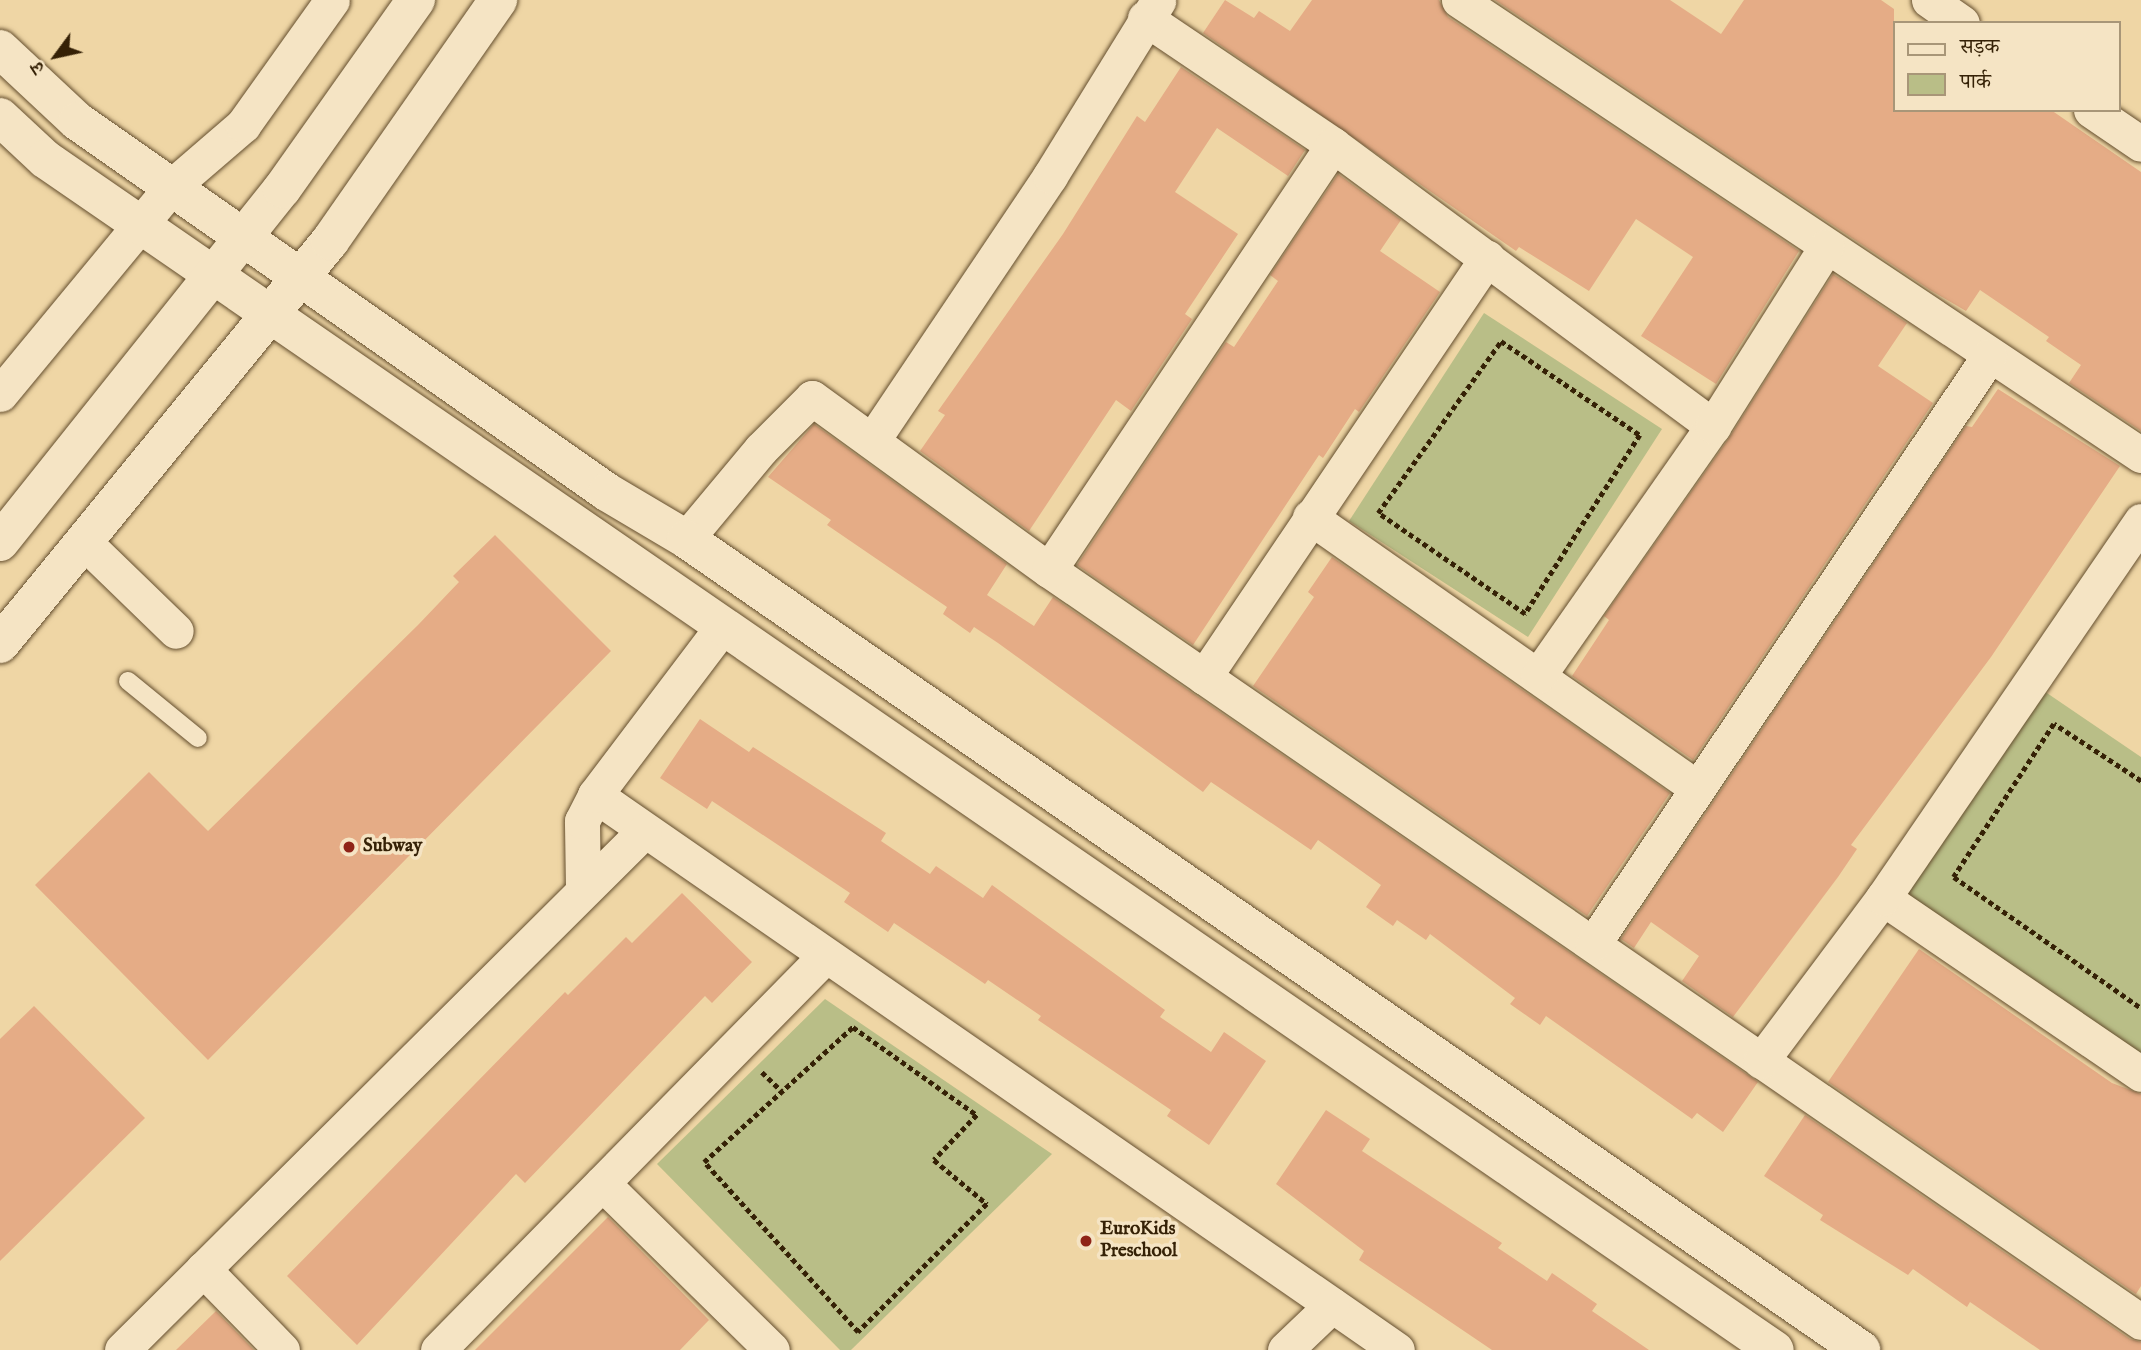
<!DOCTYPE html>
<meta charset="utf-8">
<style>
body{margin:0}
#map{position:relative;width:2141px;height:1350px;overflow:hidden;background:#efd6a5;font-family:"IM FELL English","Noto Serif Devanagari",serif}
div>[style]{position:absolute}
.green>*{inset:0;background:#b9be87}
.building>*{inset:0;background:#e5ac86}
.path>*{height:4.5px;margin-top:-2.25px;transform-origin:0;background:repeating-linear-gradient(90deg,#352106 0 5px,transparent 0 8.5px)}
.roads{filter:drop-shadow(0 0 2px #644e2e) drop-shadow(0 0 2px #644e2e)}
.lane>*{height:18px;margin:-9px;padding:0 9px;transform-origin:9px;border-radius:9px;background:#f5e4c4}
.street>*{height:35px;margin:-17.5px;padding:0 17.5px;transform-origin:17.5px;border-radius:17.5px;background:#f5e4c4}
.secondary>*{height:38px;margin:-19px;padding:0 19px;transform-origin:19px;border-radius:19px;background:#f5e4c4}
.dots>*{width:19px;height:19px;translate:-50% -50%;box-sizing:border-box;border:4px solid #f5e4c4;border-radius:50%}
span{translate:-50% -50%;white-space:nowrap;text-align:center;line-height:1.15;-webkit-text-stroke:7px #f5e4c4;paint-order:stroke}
.poi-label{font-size:19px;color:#352106;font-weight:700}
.left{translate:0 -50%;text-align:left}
.legend{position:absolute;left:1893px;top:21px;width:228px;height:91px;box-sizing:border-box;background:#f5e4c4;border:2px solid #a89678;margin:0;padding:9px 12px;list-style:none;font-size:21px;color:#352106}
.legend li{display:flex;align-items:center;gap:14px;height:35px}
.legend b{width:35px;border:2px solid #a89678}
.north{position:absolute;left:21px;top:21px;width:70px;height:70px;-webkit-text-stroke:5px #f5e4c4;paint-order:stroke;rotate:237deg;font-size:19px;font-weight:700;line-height:28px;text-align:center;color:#352106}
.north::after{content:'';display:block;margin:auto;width:24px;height:32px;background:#352106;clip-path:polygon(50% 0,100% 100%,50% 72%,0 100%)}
</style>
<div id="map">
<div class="green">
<div style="clip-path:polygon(1484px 313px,1662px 429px,1528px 637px,1349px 521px)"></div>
<div style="clip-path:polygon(2041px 689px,2141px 757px,2141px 1063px,1900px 898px)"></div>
<div style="clip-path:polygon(825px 999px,1052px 1154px,851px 1350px,840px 1350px,657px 1164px)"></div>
</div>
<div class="building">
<div style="clip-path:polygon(1225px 0,1254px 18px,1259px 11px,1290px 31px,1312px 0,1439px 0,1448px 17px,1799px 251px,1716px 384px,1641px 336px,1693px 257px,1636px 219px,1589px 291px,1519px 247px,1516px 251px,1203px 33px)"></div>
<div style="clip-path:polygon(1495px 0,1670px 0,1721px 34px,1744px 0,1881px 0,1894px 9px,1894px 110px,2051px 110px,2141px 172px,2141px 431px,2069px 383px,2081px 365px,2046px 341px,2049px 337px,1980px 290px,1966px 311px,1930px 290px)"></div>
<div style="clip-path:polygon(1181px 67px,1305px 150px,1288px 176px,1217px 128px,1175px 192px,1238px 234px,1185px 314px,1192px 319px,1131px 411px,1116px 400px,1029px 531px,920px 451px,945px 415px,938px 411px,1063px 234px,1137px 116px,1145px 122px)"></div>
<div style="clip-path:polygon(1338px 174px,1401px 220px,1380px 251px,1440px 292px,1359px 412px,1355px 409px,1323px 458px,1319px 455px,1193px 645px,1077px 565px,1226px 342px,1234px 347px,1278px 281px,1270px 275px)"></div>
<div style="clip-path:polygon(1833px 274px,1907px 323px,1878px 366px,1933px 403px,1693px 760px,1572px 676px,1609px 620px,1604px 616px,1729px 438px)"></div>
<div style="clip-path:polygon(1998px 389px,2120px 466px,1991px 657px,1851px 845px,1857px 849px,1838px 877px,1733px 1017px,1682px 981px,1699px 956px,1651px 922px,1634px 948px,1621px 939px,1966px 426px,1972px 427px)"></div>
<div style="clip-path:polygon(814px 424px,1007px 564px,987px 595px,1034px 626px,1053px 597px,1758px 1082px,1723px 1132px,1697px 1113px,1692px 1119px,1546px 1016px,1540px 1025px,1510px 1004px,1515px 998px,1430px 934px,1426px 940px,1397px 920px,1393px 926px,1366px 907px,1381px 885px,1318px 840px,1311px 850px,1211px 782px,1203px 792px,998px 643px,974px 627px,970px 633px,943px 614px,947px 607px,827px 525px,831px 520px,768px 477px)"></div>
<div style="clip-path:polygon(495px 535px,611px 651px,208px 1060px,35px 885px,149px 772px,208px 831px,418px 625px,459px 582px,453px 576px)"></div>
<div style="clip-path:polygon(1332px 557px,1670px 793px,1587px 916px,1253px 686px,1314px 597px,1308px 592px)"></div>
<div style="clip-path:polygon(700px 719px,749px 752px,753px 747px,886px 833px,881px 841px,930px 874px,936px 866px,983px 898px,992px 885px,1165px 1010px,1160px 1017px,1211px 1052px,1224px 1032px,1266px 1061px,1209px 1145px,1167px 1116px,1171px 1110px,1038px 1020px,1041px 1016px,988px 980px,985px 984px,894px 923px,888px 932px,844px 902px,850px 893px,712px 801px,707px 809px,660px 778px)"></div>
<div style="clip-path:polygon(682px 893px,752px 962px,712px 1003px,705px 996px,525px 1183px,516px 1174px,357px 1345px,287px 1276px,565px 992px,568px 995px,626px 937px,632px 943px)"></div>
<div style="clip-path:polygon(1919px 949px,2112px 1083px,2141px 1094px,2141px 1286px,2136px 1294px,1828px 1082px)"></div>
<div style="clip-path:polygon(34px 1006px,145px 1118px,0 1261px,0 1039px)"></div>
<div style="clip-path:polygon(1326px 1110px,1370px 1139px,1362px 1151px,1502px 1243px,1498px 1248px,1547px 1281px,1552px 1273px,1597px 1304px,1592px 1311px,1649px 1350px,1492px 1350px,1359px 1260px,1364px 1251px,1276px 1184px)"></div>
<div style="clip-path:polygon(1805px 1115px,2130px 1339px,2141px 1342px,2141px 1350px,2040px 1350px,1970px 1302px,1967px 1307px,1913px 1269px,1908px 1275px,1820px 1220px,1823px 1215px,1764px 1176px)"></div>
<div style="clip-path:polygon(608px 1217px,709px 1320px,680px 1350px,475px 1350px)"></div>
<div style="clip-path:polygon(216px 1311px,254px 1350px,176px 1350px)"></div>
</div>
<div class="path">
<div style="left:1501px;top:341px;width:168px;rotate:34.1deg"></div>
<div style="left:1640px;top:435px;width:213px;rotate:122.7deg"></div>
<div style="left:1525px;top:614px;width:178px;rotate:-145.5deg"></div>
<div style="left:1378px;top:513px;width:211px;rotate:-54.4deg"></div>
<div style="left:2141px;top:781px;width:104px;rotate:-146.8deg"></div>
<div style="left:2054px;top:724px;width:183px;rotate:123.2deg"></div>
<div style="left:1954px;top:877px;width:228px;rotate:35deg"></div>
<div style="left:853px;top:1027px;width:152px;rotate:35.4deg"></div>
<div style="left:977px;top:1115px;width:62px;rotate:133.7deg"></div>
<div style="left:934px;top:1160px;width:69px;rotate:39.7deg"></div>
<div style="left:987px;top:1204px;width:182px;rotate:135.2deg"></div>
<div style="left:858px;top:1332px;width:229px;rotate:-132.2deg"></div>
<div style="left:704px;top:1162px;width:201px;rotate:-42.2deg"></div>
<div style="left:762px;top:1072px;width:28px;rotate:44deg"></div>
</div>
<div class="roads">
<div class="lane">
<div style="left:128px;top:681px;width:90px;rotate:39.2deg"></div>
</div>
<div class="street">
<div style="left:1459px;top:0;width:820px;rotate:33.71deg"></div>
<div style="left:1929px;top:0;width:40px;rotate:34.9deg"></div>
<div style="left:1145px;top:18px;width:227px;rotate:34deg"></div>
<div style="left:1333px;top:145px;width:473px;rotate:36.5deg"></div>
<div style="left:2091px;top:110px;width:60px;rotate:34.2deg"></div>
<div style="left:0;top:394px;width:268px;rotate:-50.4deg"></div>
<div style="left:171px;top:187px;width:95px;rotate:-40.7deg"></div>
<div style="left:243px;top:125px;width:153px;rotate:-54.5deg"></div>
<div style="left:872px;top:441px;width:319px;rotate:-56.1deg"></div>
<div style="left:1050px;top:176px;width:206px;rotate:-58.3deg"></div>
<div style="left:1310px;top:517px;width:471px;rotate:35deg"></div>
<div style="left:686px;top:539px;width:117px;rotate:-50.2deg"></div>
<div style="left:761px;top:449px;width:72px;rotate:-45deg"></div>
<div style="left:812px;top:398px;width:293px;rotate:36deg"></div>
<div style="left:1049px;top:570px;width:1326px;rotate:34.55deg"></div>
<div style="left:83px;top:541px;width:129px;rotate:44.1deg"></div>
<div style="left:1049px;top:570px;width:511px;rotate:-56.25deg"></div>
<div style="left:1538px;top:676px;width:305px;rotate:-55deg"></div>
<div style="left:1713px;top:426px;width:212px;rotate:-57.7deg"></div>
<div style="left:1204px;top:677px;width:506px;rotate:-55.96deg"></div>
<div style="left:595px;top:795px;width:975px;rotate:34.68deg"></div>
<div style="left:583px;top:888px;width:67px;rotate:-90.9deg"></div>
<div style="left:582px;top:821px;width:29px;rotate:-63deg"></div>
<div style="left:595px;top:795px;width:211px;rotate:-52.9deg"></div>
<div style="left:1883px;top:898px;width:312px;rotate:34.3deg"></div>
<div style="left:1593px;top:944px;width:709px;rotate:-56.04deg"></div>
<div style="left:1761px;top:1061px;width:204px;rotate:-53.2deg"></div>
<div style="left:1883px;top:898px;width:457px;rotate:-55.6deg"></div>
<div style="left:602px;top:1183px;width:238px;rotate:44.5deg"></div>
<div style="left:203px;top:1269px;width:113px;rotate:45.7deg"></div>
<div style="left:122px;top:1350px;width:736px;rotate:-44.83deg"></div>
<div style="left:438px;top:1350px;width:551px;rotate:-45.51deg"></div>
<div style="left:1285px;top:1350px;width:65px;rotate:-43.8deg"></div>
</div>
<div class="secondary">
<div style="left:0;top:49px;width:105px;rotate:43.1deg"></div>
<div style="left:77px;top:121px;width:647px;rotate:34.99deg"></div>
<div style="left:607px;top:492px;width:92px;rotate:30.7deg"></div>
<div style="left:686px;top:539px;width:1428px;rotate:34.61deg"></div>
<div style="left:0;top:117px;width:62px;rotate:43deg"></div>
<div style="left:45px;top:159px;width:2100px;rotate:34.55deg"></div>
<div style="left:0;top:542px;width:452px;rotate:-51.4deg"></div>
<div style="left:282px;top:189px;width:232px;rotate:-54.7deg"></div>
<div style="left:0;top:644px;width:521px;rotate:-50.69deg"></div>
<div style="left:330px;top:241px;width:294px;rotate:-55.1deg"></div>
</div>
</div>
<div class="dots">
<div style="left:349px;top:847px;background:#8f2418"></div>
<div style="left:1086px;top:1241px;background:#8f2418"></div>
</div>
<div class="poi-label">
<span class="left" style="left:363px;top:847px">Subway</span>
<span class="left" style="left:1100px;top:1241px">EuroKids<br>Preschool</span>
</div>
<ul class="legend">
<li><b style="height:9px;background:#f5e4c4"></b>सड़क</li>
<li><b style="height:19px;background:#b9be87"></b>पार्क</li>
</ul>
<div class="north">उ</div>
</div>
